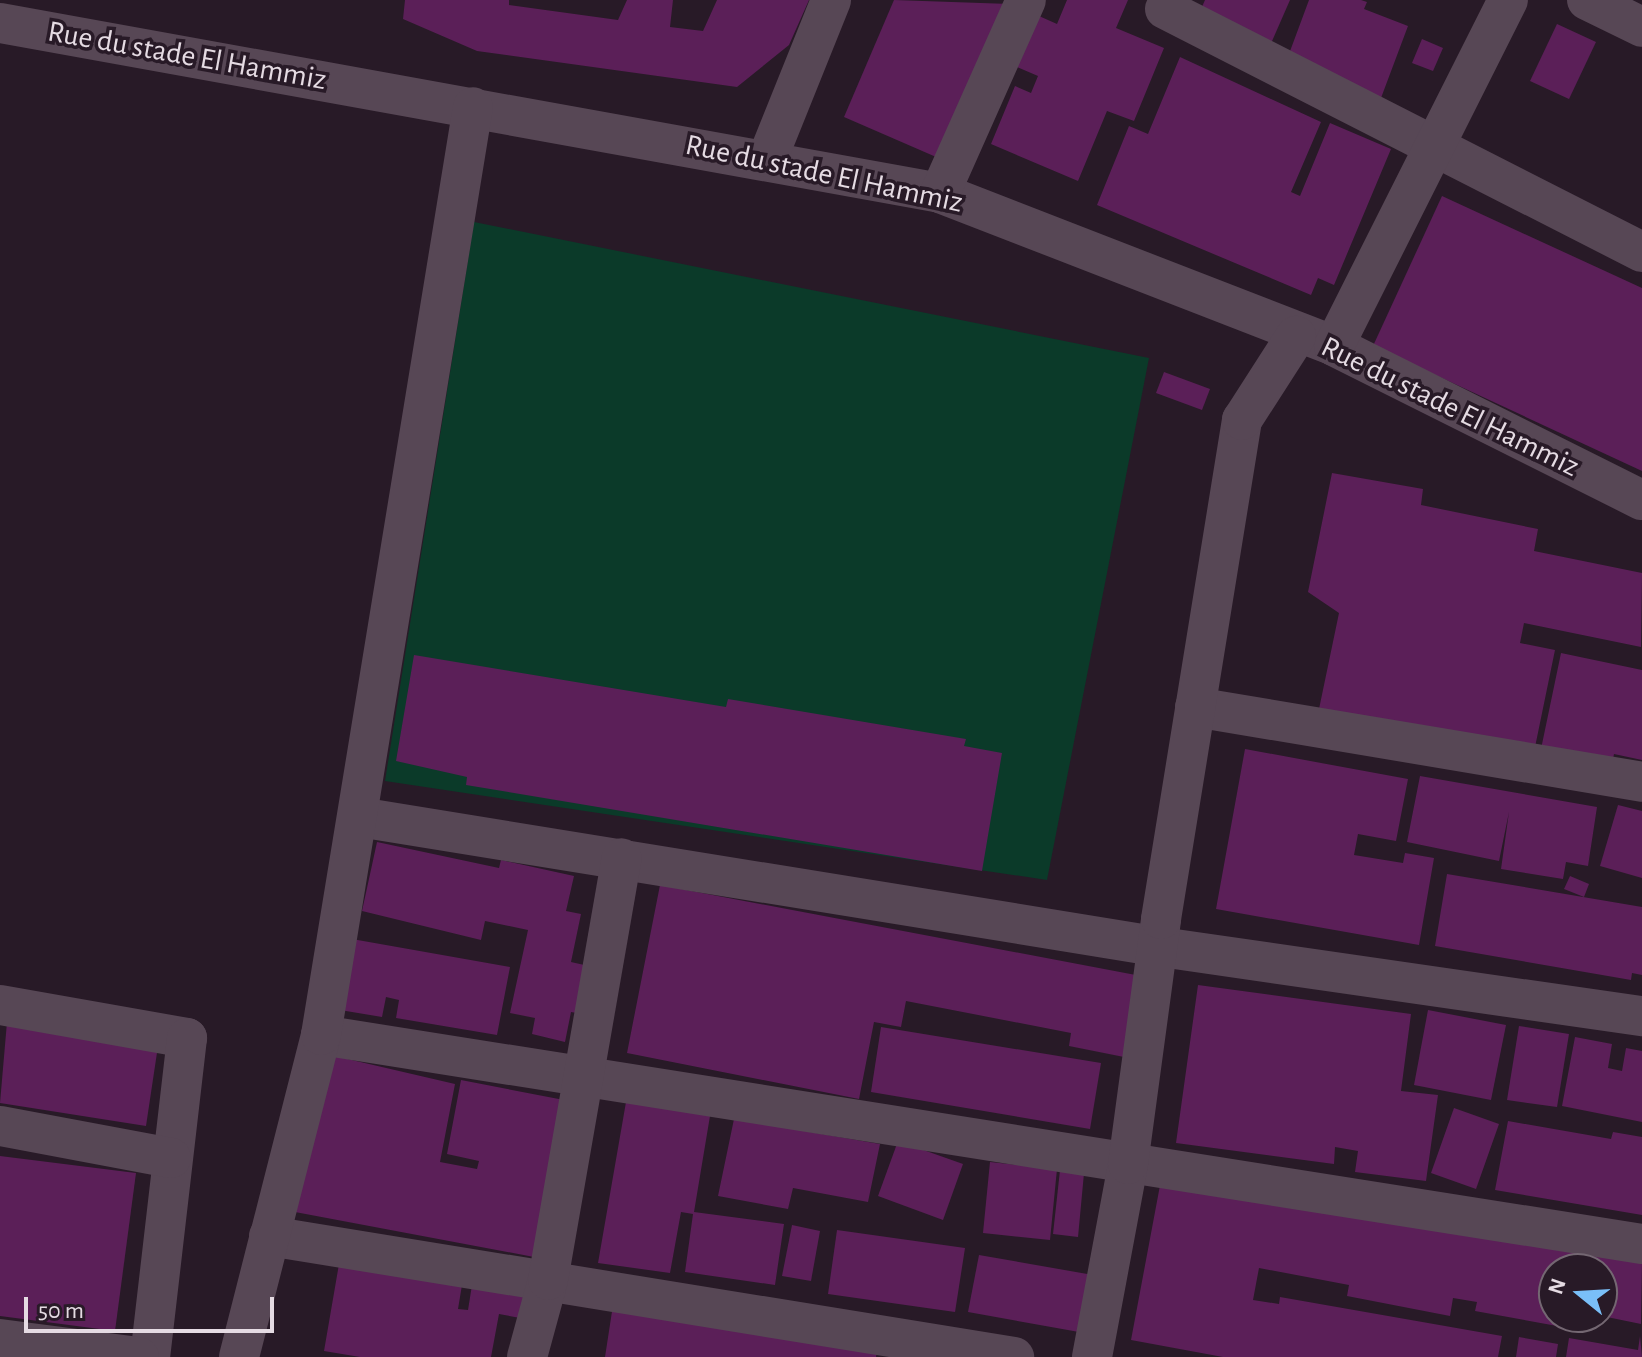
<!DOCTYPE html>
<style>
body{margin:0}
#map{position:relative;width:1642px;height:1357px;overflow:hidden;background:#281a27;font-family:"Alegreya Sans",sans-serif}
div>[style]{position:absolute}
.green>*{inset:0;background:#0b3a29}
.building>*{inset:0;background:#5b1f58}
.minor>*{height:40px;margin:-20px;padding:0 20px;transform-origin:20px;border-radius:20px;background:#574755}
span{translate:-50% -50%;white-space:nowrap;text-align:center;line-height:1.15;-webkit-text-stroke:7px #281a27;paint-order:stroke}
.street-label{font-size:30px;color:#e5dbe3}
.north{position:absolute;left:1538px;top:1253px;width:80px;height:80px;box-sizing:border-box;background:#281a27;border:2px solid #746772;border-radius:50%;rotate:288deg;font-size:22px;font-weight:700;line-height:32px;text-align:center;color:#e5dbe3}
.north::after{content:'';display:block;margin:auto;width:28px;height:36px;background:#7abff8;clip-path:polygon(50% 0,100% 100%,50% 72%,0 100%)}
.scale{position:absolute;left:24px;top:1297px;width:250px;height:36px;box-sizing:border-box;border:4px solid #e5dbe3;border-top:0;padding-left:10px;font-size:24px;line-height:28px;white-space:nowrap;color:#e5dbe3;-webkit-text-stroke:6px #281a27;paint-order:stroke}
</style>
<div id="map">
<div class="green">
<div style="clip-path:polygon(474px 222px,1149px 358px,1047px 880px,385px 781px)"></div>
</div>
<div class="building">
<div style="clip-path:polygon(405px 0,509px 0,509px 5px,618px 20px,627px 0,673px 0,670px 27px,703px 31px,717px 0,809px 0,789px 45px,737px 87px,477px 51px,403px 19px)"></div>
<div style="clip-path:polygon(894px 0,1010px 4px,943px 160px,844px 117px)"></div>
<div style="clip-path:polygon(1067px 0,1128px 0,1116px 28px,1164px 48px,1134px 121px,1107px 111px,1078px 181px,991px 144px,1015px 86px,1031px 93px,1038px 76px,1017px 67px,1039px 16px,1057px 24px)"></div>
<div style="clip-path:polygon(1205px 0,1290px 0,1269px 48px,1198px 16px)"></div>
<div style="clip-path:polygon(1309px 0,1361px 0,1367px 2px,1364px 9px,1408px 26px,1381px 98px,1286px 62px)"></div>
<div style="clip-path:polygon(1557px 24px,1596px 42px,1569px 99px,1530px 81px)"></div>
<div style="clip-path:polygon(1422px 39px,1443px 48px,1433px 71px,1412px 63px)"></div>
<div style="clip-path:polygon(1180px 57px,1321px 122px,1291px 192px,1300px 196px,1330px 123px,1391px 149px,1334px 285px,1318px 278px,1311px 295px,1097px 205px,1129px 126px,1148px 134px)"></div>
<div style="clip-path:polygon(1442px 196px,1642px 288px,1642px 471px,1373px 346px)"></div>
<div style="clip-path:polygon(1164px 372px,1210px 389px,1202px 410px,1156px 393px)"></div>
<div style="clip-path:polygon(1332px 473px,1423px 489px,1421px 505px,1538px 529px,1534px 551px,1642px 573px,1641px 647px,1524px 623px,1520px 643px,1555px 650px,1534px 752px,1319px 709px,1339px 613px,1308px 592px)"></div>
<div style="clip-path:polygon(1561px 653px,1642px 670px,1642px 760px,1614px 754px,1612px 764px,1541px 749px)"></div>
<div style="clip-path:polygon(414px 655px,726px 707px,728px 699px,966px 739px,964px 746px,1002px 753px,982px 871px,466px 785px,467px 777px,396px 761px)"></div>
<div style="clip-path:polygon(1245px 749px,1408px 779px,1396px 841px,1358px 834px,1354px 855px,1403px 863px,1405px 853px,1434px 858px,1419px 945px,1216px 909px)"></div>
<div style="clip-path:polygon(1420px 776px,1597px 807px,1588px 866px,1566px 862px,1563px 879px,1501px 869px,1509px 812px,1499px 861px,1407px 842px)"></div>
<div style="clip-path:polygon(1618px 805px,1642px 811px,1642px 878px,1600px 866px)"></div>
<div style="clip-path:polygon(377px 842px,499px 868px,501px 860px,574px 876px,566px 911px,581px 914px,571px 962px,593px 967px,583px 1014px,571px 1012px,565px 1042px,532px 1034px,535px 1018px,510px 1013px,528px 930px,485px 921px,481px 940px,362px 911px)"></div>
<div style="clip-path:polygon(1447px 874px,1642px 907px,1642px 975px,1632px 973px,1631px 980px,1435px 946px)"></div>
<div style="clip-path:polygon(1570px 876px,1589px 884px,1584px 897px,1564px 889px)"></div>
<div style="clip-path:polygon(660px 885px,1141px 976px,1124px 1057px,1069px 1046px,1071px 1033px,906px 1001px,901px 1027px,874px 1022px,859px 1099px,627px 1053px)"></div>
<div style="clip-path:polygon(352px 939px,510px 967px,497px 1035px,396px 1018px,399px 1000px,386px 997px,382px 1017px,340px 1010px)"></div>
<div style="clip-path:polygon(1198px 985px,1411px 1014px,1401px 1091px,1438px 1095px,1426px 1181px,1355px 1172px,1358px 1151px,1335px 1147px,1334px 1164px,1176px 1143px)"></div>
<div style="clip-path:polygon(1428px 1010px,1506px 1025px,1491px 1100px,1414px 1085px)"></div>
<div style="clip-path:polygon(7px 1022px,158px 1046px,146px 1126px,0 1103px)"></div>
<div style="clip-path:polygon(1519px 1026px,1569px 1034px,1557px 1107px,1507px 1100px)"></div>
<div style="clip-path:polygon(881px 1027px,1101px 1063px,1090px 1129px,871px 1092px)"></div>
<div style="clip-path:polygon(1575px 1037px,1612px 1044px,1608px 1068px,1622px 1071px,1626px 1048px,1642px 1051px,1642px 1122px,1562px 1106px)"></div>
<div style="clip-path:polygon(326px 1054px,455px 1084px,440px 1162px,477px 1169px,479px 1161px,447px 1154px,461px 1080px,564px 1100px,534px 1257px,295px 1212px)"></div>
<div style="clip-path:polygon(626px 1102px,710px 1116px,694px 1212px,784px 1224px,775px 1285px,685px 1272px,693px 1214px,681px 1212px,670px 1273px,598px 1263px)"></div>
<div style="clip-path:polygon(1454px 1108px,1499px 1124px,1476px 1189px,1431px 1173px)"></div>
<div style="clip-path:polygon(734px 1119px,880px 1144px,868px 1202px,793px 1188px,788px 1209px,718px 1196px)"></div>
<div style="clip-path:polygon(1508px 1121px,1611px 1139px,1613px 1132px,1642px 1137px,1642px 1215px,1495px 1190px)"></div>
<div style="clip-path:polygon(898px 1141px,963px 1164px,943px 1220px,878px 1196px)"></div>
<div style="clip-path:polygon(0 1156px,136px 1173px,115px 1331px,0 1316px)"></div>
<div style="clip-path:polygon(990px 1162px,1057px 1169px,1050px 1240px,983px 1233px)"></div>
<div style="clip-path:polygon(1060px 1170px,1084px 1173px,1078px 1237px,1053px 1234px)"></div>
<div style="clip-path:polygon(1161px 1180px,1582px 1251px,1579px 1269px,1554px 1269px,1554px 1317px,1570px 1317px,1568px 1328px,1475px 1311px,1477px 1302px,1453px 1298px,1450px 1316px,1347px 1296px,1349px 1285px,1259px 1268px,1253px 1300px,1279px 1304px,1280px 1297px,1502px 1336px,1498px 1357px,1223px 1357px,1131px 1340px)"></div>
<div style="clip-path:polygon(792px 1225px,820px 1231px,811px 1281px,782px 1276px)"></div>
<div style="clip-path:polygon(837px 1230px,965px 1248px,955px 1312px,828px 1294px)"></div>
<div style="clip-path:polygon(1586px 1252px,1642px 1260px,1641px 1324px,1602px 1316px,1602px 1269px,1584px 1269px)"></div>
<div style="clip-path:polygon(979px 1255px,1093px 1275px,1079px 1332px,968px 1312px)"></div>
<div style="clip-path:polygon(339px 1264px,462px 1285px,458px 1309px,468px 1310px,472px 1285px,524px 1293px,520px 1318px,499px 1314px,491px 1357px,360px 1357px,324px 1351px)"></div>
<div style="clip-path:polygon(613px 1305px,877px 1351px,876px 1357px,605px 1357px)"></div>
<div style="clip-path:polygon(1640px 1336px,1642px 1357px,1566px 1357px,1569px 1338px,1638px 1350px)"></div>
<div style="clip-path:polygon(1519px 1337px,1558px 1344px,1556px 1357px,1516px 1357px)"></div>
</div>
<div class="minor">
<div style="left:1587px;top:0;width:61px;rotate:26.1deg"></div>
<div style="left:1165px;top:9px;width:535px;rotate:27deg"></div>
<div style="left:0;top:23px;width:955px;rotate:10.25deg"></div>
<div style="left:940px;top:193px;width:423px;rotate:21.2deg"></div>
<div style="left:1334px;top:346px;width:344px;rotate:26.6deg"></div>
<div style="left:768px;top:157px;width:169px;rotate:-68.1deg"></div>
<div style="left:940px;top:193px;width:211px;rotate:-66deg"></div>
<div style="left:1334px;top:346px;width:387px;rotate:-63.3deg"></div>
<div style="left:1195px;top:707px;width:453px;rotate:9.5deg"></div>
<div style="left:359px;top:817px;width:812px;rotate:9.21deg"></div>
<div style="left:1161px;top:947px;width:486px;rotate:8.2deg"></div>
<div style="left:0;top:1005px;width:190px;rotate:10deg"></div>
<div style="left:187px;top:1038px;width:321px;rotate:96.6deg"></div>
<div style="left:321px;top:1035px;width:1337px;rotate:8.99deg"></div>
<div style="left:0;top:1126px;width:174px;rotate:10.6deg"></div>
<div style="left:269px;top:1236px;width:755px;rotate:9.23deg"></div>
<div style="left:0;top:1339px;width:140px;rotate:7.4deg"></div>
<div style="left:239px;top:1357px;width:332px;rotate:-75.7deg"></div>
<div style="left:321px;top:1035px;width:940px;rotate:-80.7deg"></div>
<div style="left:527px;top:1357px;width:80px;rotate:-74.7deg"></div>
<div style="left:548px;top:1280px;width:428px;rotate:-80.1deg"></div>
<div style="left:1092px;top:1357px;width:196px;rotate:-79.4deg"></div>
<div style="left:1128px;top:1164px;width:247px;rotate:-82.3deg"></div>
<div style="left:1161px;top:919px;width:506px;rotate:-80.78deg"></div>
<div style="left:1242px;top:420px;width:100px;rotate:-57.3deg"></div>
</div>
<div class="street-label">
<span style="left:187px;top:56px;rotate:10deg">Rue du stade El Hammiz</span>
<span style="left:824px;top:174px;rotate:12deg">Rue du stade El Hammiz</span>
<span style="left:1450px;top:407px;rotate:26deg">Rue du stade El Hammiz</span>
</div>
<div class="north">N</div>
<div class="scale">50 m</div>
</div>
